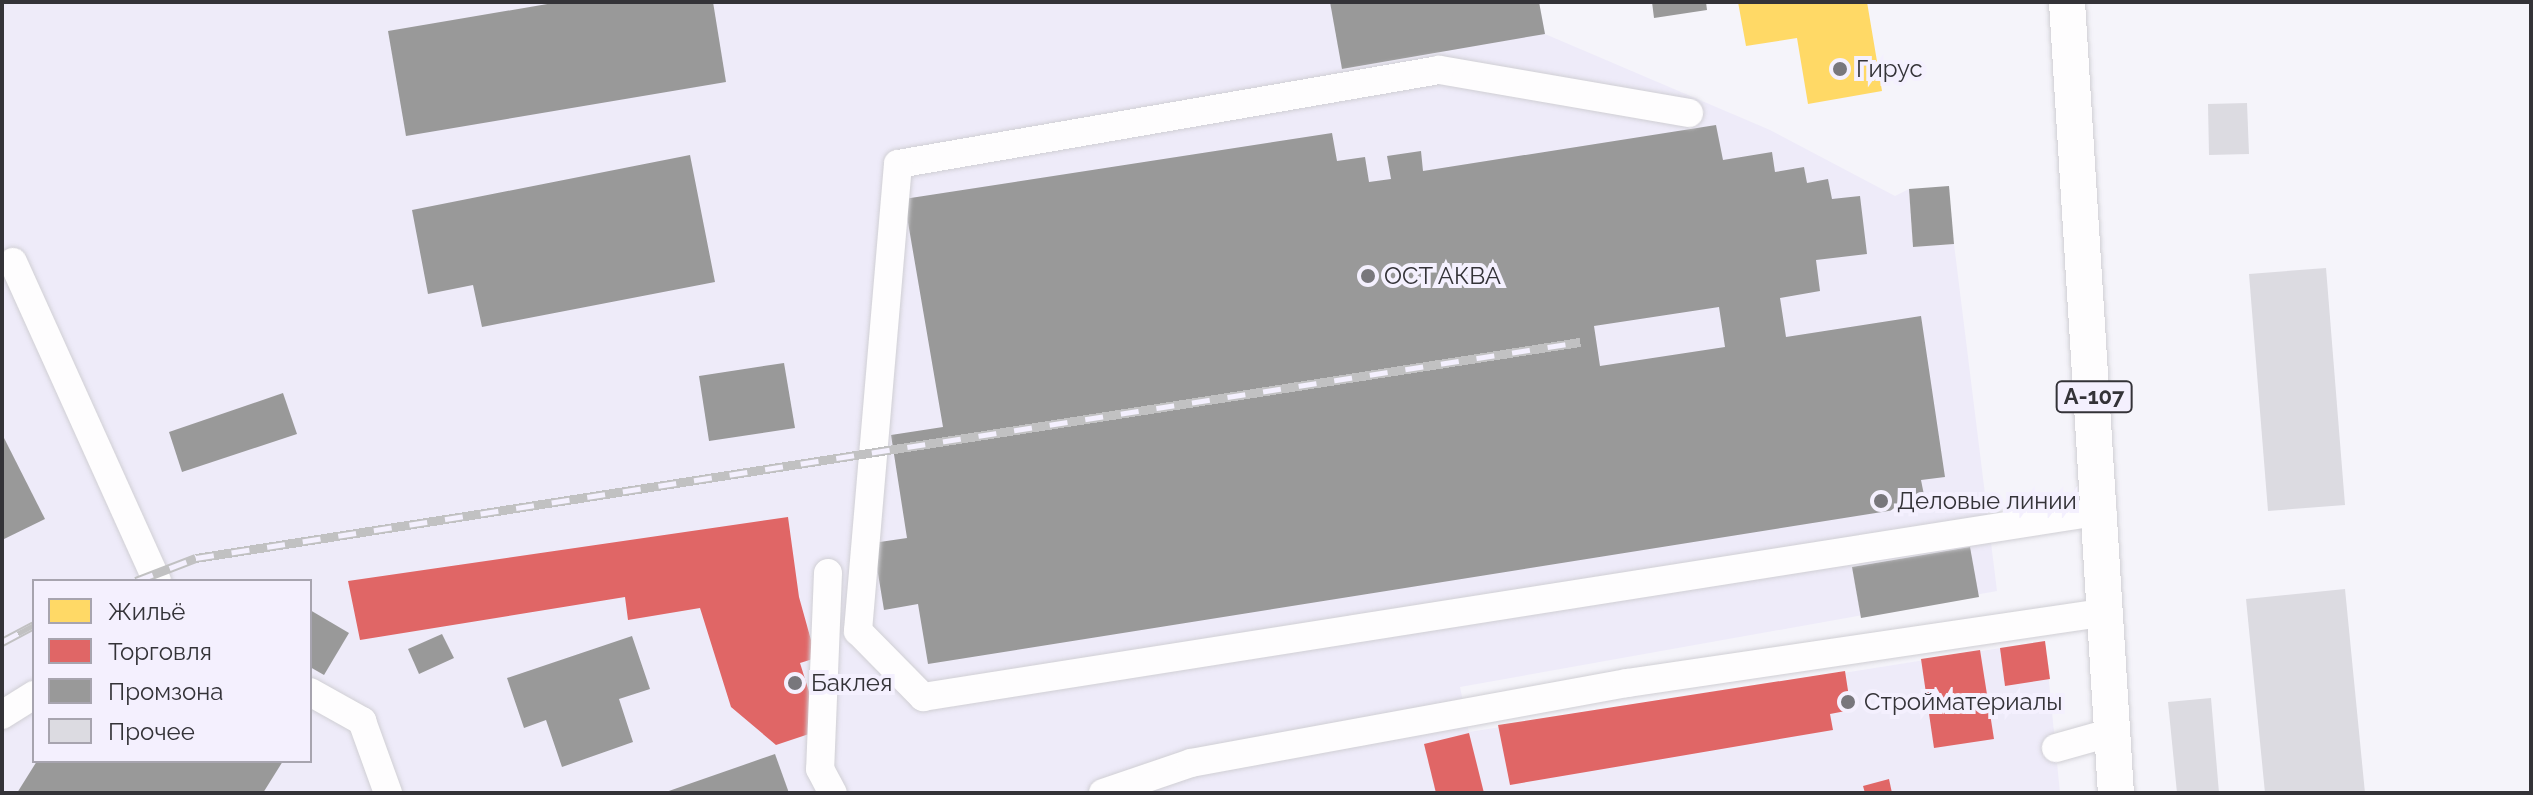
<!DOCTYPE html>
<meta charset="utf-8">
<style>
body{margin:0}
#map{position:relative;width:2533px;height:795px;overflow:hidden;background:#f5f4fa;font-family:Raleway,sans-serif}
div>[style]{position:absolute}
.built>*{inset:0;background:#eeebf9}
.homes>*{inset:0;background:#ffd966}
.shops>*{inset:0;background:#e06666}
.industry>*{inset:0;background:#999}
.building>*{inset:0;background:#dcdbe1}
.roads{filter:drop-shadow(0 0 2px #d0cfd4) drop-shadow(0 0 2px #d0cfd4)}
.minor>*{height:28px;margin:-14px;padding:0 14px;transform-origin:14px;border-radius:14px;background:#fefdfe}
.major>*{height:36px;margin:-18px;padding:0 18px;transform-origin:18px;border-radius:18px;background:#fefdfe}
.rail>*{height:9px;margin-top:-4.5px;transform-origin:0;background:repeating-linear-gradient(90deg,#f4f0fe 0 18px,#c1c1c2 0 36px);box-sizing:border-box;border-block:2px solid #c1c1c2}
.dots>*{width:22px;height:22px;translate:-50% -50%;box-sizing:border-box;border:4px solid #f4f0fe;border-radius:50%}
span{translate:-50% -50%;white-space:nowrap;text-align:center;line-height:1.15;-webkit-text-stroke:8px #f4f0fe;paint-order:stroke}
.shield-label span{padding:2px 6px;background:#f4f0fe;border:2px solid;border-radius:6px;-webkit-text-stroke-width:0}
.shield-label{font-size:22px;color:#343338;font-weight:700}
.poi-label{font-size:24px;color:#343338}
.left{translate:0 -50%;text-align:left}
.frame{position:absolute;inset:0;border:4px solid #343338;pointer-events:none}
.legend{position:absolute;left:32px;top:579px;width:280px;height:184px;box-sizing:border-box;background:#f4f0fe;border:2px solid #a7a4af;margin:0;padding:10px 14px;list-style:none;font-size:24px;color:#343338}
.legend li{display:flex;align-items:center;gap:16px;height:40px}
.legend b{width:40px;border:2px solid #a7a4af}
</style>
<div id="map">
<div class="built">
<div style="clip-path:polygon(evenodd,2px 2px,1539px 2px,1545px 34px,1770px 130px,1895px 196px,1909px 189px,1913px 247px,1954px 244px,1997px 591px,1460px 687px,1469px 732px,2045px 641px,2060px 793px,2px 793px,2px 2px,34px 581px,310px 581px,310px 761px,34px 761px,34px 581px)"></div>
</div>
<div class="homes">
<div style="clip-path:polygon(1738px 2px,1867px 2px,1882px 91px,1808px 104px,1797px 38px,1746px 46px)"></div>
</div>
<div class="shops">
<div style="clip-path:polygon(788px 517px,799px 597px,816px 658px,800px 663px,821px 730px,776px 745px,731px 707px,700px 608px,628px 620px,625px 597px,360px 640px,348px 581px)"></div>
<div style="clip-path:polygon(2045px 641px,2050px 679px,2005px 686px,2000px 648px)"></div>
<div style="clip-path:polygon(1980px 650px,1994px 739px,1934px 748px,1921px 659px)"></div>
<div style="clip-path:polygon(1845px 671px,1851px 710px,1830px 714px,1833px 730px,1510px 785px,1498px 725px)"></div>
<div style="clip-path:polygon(1469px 733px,1484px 793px,1436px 793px,1424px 744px)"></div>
<div style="clip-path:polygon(1889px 779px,1892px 793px,1865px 793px,1863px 786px)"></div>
</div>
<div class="industry">
<div style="clip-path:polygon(559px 2px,713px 2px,726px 82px,406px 136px,388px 31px)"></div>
<div style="clip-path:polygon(1330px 2px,1539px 2px,1545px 34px,1342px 69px)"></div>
<div style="clip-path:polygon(1652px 2px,1706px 2px,1707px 10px,1654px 18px)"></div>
<div style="clip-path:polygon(evenodd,1716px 125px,1723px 160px,1772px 152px,1775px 172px,1804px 167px,1807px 183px,1828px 179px,1832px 199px,1860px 196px,1867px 254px,1816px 260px,1820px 291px,1780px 298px,1786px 337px,1921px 316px,1945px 477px,1921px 480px,1926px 505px,928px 664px,918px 604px,884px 610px,873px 543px,907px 538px,891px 435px,943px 427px,904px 199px,1332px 133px,1337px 161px,1365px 157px,1369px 182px,1391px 179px,1387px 156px,1421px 151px,1423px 171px,1716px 125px,1719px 307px,1725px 347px,1600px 366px,1594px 326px,1719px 307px)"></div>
<div style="clip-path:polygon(690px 155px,715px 282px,482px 327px,473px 285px,428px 294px,412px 210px)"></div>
<div style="clip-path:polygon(1949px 186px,1954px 244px,1913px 247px,1909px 189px)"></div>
<div style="clip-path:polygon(784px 363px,795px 428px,709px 441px,699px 376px)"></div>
<div style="clip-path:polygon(283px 393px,297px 434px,182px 472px,169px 432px)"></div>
<div style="clip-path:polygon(2px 434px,45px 519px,2px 540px)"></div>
<div style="clip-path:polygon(1970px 547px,1979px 597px,1861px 618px,1852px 567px)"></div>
<div style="clip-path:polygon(310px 610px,349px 633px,324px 675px,310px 667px)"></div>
<div style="clip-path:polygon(442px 634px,454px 658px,419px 674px,408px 649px)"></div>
<div style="clip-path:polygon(632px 636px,650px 689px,619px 699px,633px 742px,562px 767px,546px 720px,524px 728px,507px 678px)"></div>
<div style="clip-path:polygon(775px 754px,789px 793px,663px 793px)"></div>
<div style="clip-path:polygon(37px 761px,283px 761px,263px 793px,17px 793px)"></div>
</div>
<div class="building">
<div style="clip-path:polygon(2247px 103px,2249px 154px,2209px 155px,2208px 104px)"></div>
<div style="clip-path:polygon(2326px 268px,2345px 505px,2268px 511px,2249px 274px)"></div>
<div style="clip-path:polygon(2345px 589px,2365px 793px,2265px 793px,2246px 599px)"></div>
<div style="clip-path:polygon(2211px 698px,2219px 793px,2177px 793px,2168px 702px)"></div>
</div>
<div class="roads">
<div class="minor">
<div style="left:1689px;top:113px;width:254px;rotate:-170.2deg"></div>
<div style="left:1439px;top:70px;width:549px;rotate:170.14deg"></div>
<div style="left:898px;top:164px;width:469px;rotate:94.9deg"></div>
<div style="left:858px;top:631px;width:93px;rotate:45.4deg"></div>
<div style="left:923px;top:697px;width:1194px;rotate:-8.97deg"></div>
<div style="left:13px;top:262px;width:350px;rotate:65.7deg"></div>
<div style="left:828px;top:573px;width:196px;rotate:92.3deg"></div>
<div style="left:820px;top:769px;width:27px;rotate:62deg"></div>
<div style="left:310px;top:692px;width:60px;rotate:29.1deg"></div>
<div style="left:362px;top:721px;width:77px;rotate:70.1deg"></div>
<div style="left:2px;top:715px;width:38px;rotate:-32deg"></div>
<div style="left:2056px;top:748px;width:59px;rotate:-15.7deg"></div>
<div style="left:1103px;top:793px;width:93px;rotate:-18.8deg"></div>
<div style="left:1191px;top:763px;width:443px;rotate:-10.4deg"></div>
<div style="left:1627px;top:683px;width:484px;rotate:-8.4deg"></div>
</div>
<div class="major">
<div style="left:2067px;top:2px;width:793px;rotate:86.46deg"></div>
</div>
</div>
<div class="rail">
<div style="left:136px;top:581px;width:64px;rotate:-21deg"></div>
<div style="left:196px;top:558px;width:1401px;rotate:-8.87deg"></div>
<div style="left:2px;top:642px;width:36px;rotate:-28deg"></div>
</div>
<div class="dots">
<div style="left:1840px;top:69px;background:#78777c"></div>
<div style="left:1368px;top:276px;background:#78777c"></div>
<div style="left:1881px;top:501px;background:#78777c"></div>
<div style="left:795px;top:683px;background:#78777c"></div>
<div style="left:1848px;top:702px;background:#78777c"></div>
</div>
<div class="shield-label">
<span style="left:2094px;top:397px">А-107</span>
</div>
<div class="poi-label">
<span class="left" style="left:1856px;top:69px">Гирус</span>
<span class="left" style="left:1384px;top:276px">ОСТ АКВА</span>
<span class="left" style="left:1897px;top:501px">Деловые линии</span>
<span class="left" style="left:811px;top:683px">Баклея</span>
<span class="left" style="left:1864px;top:702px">Стройматериалы</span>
</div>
<div class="frame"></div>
<ul class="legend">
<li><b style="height:22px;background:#ffd966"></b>Жильё</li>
<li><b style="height:22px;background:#e06666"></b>Торговля</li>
<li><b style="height:22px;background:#999"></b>Промзона</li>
<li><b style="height:22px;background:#dcdbe1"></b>Прочее</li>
</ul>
</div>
